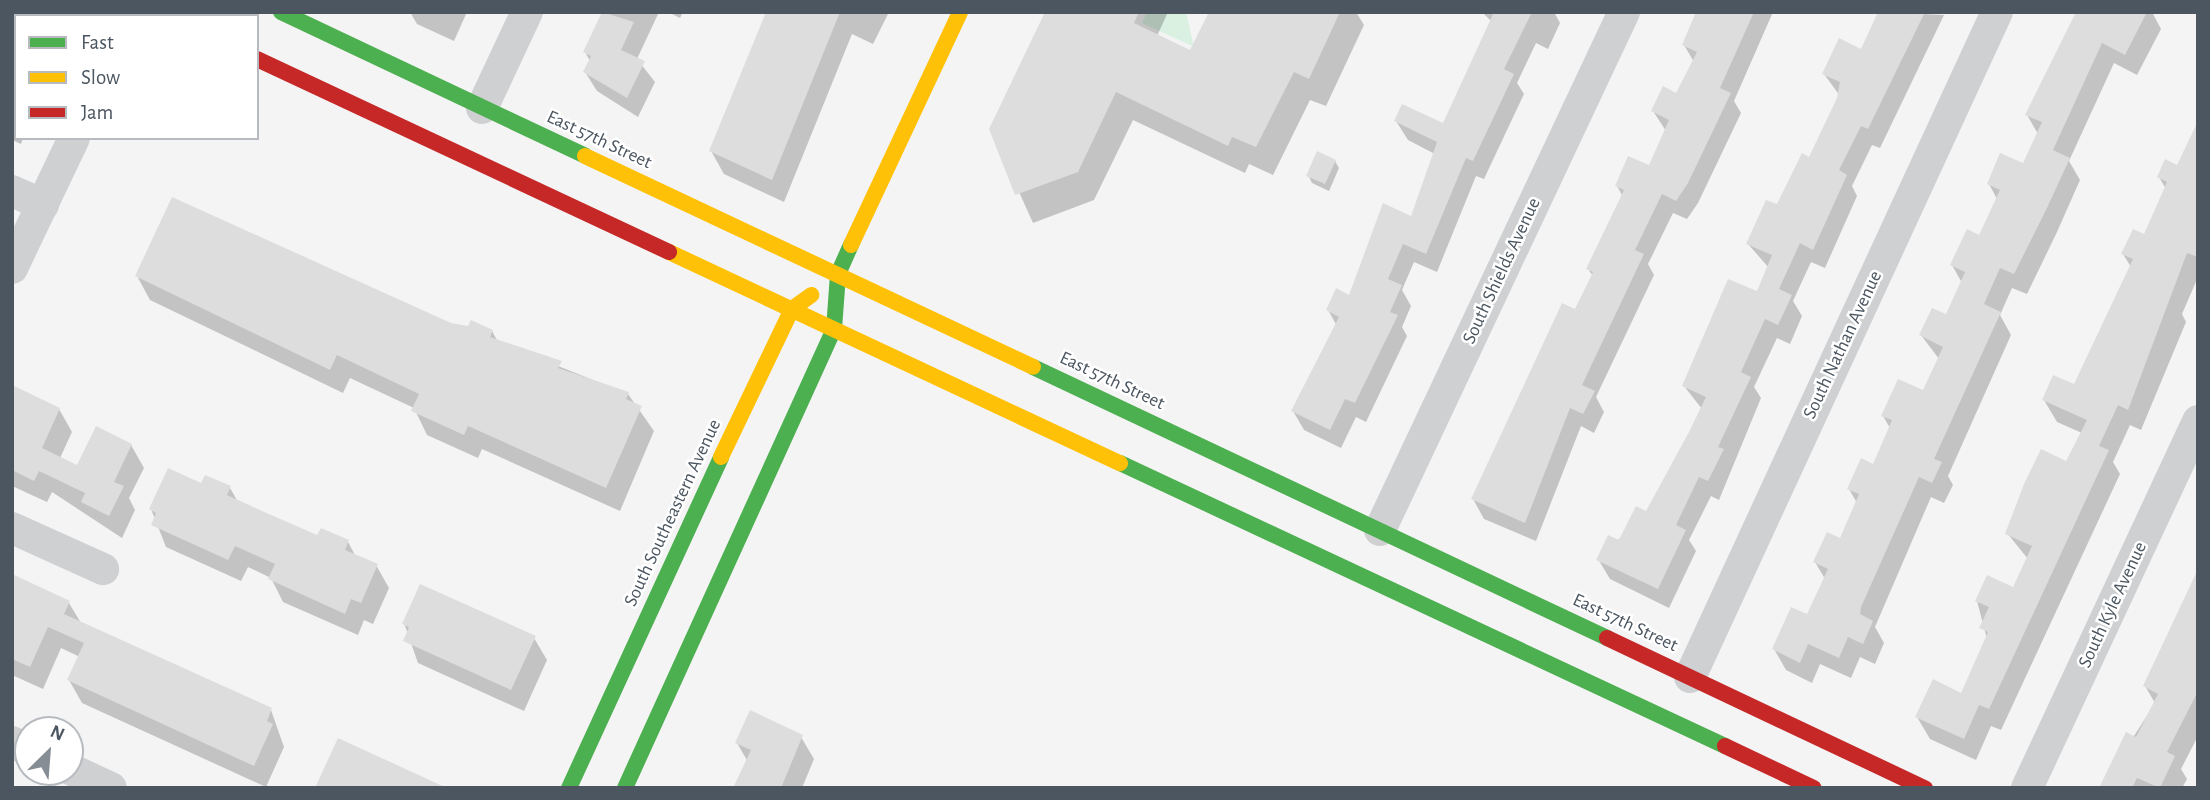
<!DOCTYPE html>
<style>
body{margin:0}
#map{position:relative;width:2210px;height:800px;overflow:hidden;background:#f4f4f4;font-family:"Alegreya Sans",sans-serif}
div>[style]{position:absolute}
.green>*{inset:0;background:#daf1e2}
.shadow>*{inset:0;background:#0003}
.building>*{inset:0;background:#ddddde}
.street>*{height:32px;margin:-16px;padding:0 16px;transform-origin:16px;border-radius:16px;background:#ced0d2}
.fast>*{height:16px;margin:-8px;padding:0 8px;transform-origin:8px;border-radius:8px;background:#4caf50}
.slow>*{height:16px;margin:-8px;padding:0 8px;transform-origin:8px;border-radius:8px;background:#ffc107}
.jam>*{height:16px;margin:-8px;padding:0 8px;transform-origin:8px;border-radius:8px;background:#c62828}
span{translate:-50% -50%;white-space:nowrap;text-align:center;line-height:1.15;-webkit-text-stroke:5px #fff;paint-order:stroke}
.street-label{font-size:19px;color:#4b5660}
.frame{position:absolute;inset:0;border:14px solid #4b5660;pointer-events:none}
.legend{position:absolute;left:14px;top:14px;width:245px;height:126px;box-sizing:border-box;background:#fff;border:2px solid #b7bbbf;margin:0;padding:9px 12px;list-style:none;font-size:21px;color:#4b5660}
.legend li{display:flex;align-items:center;gap:14px;height:35px}
.legend b{width:35px;border:2px solid #b7bbbf}
.north{position:absolute;left:14px;top:716px;width:70px;height:70px;box-sizing:border-box;background:#fff;border:2px solid #b7bbbf;border-radius:50%;rotate:25deg;font-size:19px;font-weight:700;line-height:28px;text-align:center;color:#4b5660}
.north::after{content:'';display:block;margin:auto;width:24px;height:32px;background:#868d94;clip-path:polygon(50% 0,100% 100%,50% 72%,0 100%)}
</style>
<div id="map">
<div class="green">
<div style="clip-path:polygon(1147px 12px,1186px 12px,1194px 47px,1142px 23px)"></div>
</div>
<div class="shadow">
<div style="clip-path:polygon(410px 12px,467px 12px,454px 41px,417px 24px)"></div>
<div style="clip-path:polygon(604px 12px,659px 12px,637px 59px,655px 82px,638px 117px,597px 91px,585px 72px,590px 61px,585px 52px)"></div>
<div style="clip-path:polygon(668px 12px,683px 12px,680px 18px)"></div>
<div style="clip-path:polygon(768px 12px,889px 12px,873px 44px,852px 34px,784px 202px,724px 174px,711px 151px)"></div>
<div style="clip-path:polygon(1047px 12px,1168px 12px,1157px 36px,1191px 52px,1211px 12px,1356px 12px,1364px 25px,1326px 106px,1310px 100px,1273px 175px,1249px 164px,1245px 173px,1133px 120px,1094px 200px,1033px 223px,991px 130px)"></div>
<div style="clip-path:polygon(1482px 12px,1554px 12px,1560px 23px,1548px 49px,1536px 43px,1517px 83px,1524px 94px,1484px 179px,1476px 176px,1437px 272px,1414px 262px,1402px 290px,1411px 306px,1402px 327px,1407px 336px,1366px 422px,1356px 417px,1341px 448px,1304px 430px,1293px 411px,1337px 326px,1328px 310px,1350px 297px,1412px 218px,1435px 154px,1408px 140px,1396px 121px,1444px 126px,1492px 22px)"></div>
<div style="clip-path:polygon(1709px 12px,1773px 12px,1734px 101px,1741px 113px,1698px 203px,1687px 219px,1673px 213px,1648px 264px,1654px 275px,1596px 397px,1604px 412px,1594px 433px,1581px 426px,1536px 541px,1484px 519px,1473px 499px,1593px 276px,1588px 269px,1623px 197px,1617px 186px,1650px 167px,1666px 131px,1653px 111px,1677px 95px,1694px 62px,1684px 45px)"></div>
<div style="clip-path:polygon(1880px 12px,1944px 15px,1880px 148px,1872px 145px,1852px 186px,1857px 196px,1825px 268px,1811px 262px,1793px 301px,1802px 316px,1790px 344px,1777px 338px,1754px 387px,1761px 398px,1719px 500px,1711px 496px,1689px 540px,1696px 551px,1669px 608px,1610px 579px,1598px 559px,1647px 513px,1702px 409px,1684px 386px,1757px 294px,1769px 268px,1748px 244px,1810px 159px,1840px 96px,1824px 74px,1861px 51px)"></div>
<div style="clip-path:polygon(2078px 12px,2152px 12px,2161px 29px,2137px 75px,2114px 63px,2069px 161px,2080px 180px,2057px 232px,2027px 294px,2012px 288px,2000px 315px,2011px 335px,1948px 476px,1953px 485px,1944px 503px,1931px 497px,1875px 627px,1884px 643px,1875px 664px,1860px 657px,1851px 678px,1820px 664px,1812px 683px,1786px 670px,1774px 649px,1807px 617px,1825px 579px,1815px 562px,1841px 540px,1857px 503px,1849px 489px,1874px 466px,1890px 428px,1883px 416px,1924px 392px,1939px 359px,1921px 335px,1946px 317px,1962px 283px,1952px 265px,1979px 237px,1997px 199px,1989px 184px,2024px 165px,2038px 134px,2027px 115px)"></div>
<div style="clip-path:polygon(12px 43px,16px 138px,23px 138px,21px 144px,12px 140px)"></div>
<div style="clip-path:polygon(2198px 141px,2198px 277px,2182px 314px,2186px 322px,2141px 430px,2130px 425px,2113px 462px,2120px 474px,2001px 730px,1991px 726px,1976px 760px,1930px 739px,1917px 717px,1962px 695px,1987px 639px,1977px 601px,2014px 589px,2028px 559px,2007px 533px,2067px 464px,2082px 433px,2057px 422px,2044px 400px,2075px 386px,2131px 267px,2123px 254px,2145px 237px,2166px 189px,2159px 177px,2177px 167px)"></div>
<div style="clip-path:polygon(1335px 161px,1339px 168px,1329px 191px,1312px 183px,1308px 175px)"></div>
<div style="clip-path:polygon(137px 276px,492px 331px,498px 342px,628px 394px,654px 431px,620px 511px,482px 449px,478px 458px,427px 435px,414px 408px,350px 378px,343px 393px,150px 300px)"></div>
<div style="clip-path:polygon(12px 387px,59px 409px,72px 432px,60px 458px,78px 467px,131px 445px,144px 468px,129px 498px,135px 510px,122px 538px,52px 492px,47px 502px,12px 486px)"></div>
<div style="clip-path:polygon(202px 485px,230px 488px,238px 502px,318px 538px,348px 542px,356px 557px,376px 565px,389px 588px,373px 624px,364px 620px,358px 635px,283px 602px,271px 578px,248px 567px,241px 581px,166px 547px,151px 509px)"></div>
<div style="clip-path:polygon(12px 576px,69px 603px,81px 623px,271px 710px,284px 747px,266px 787px,82px 703px,69px 680px,80px 657px,61px 648px,43px 689px,12px 675px)"></div>
<div style="clip-path:polygon(2198px 577px,2198px 736px,2181px 769px,2187px 779px,2182px 788px,2101px 788px,2155px 703px,2145px 686px)"></div>
<div style="clip-path:polygon(404px 623px,534px 638px,547px 660px,524px 711px,418px 663px)"></div>
<div style="clip-path:polygon(801px 737px,814px 759px,802px 788px,735px 788px,748px 762px,737px 743px)"></div>
</div>
<div class="building">
<div style="clip-path:polygon(602px 12px,634px 22px,621px 50px,645px 61px,627px 98px,583px 72px,591px 56px,583px 52px)"></div>
<div style="clip-path:polygon(766px 12px,840px 12px,772px 180px,709px 151px)"></div>
<div style="clip-path:polygon(1045px 12px,1139px 12px,1134px 23px,1190px 50px,1209px 12px,1340px 12px,1309px 79px,1294px 72px,1256px 147px,1232px 137px,1228px 146px,1116px 92px,1078px 172px,1015px 195px,989px 129px)"></div>
<div style="clip-path:polygon(1494px 12px,1532px 12px,1504px 69px,1514px 74px,1473px 161px,1466px 158px,1426px 254px,1403px 244px,1388px 279px,1402px 285px,1390px 312px,1398px 315px,1355px 403px,1345px 399px,1330px 430px,1291px 411px,1339px 317px,1326px 310px,1336px 288px,1349px 295px,1383px 203px,1411px 216px,1437px 142px,1394px 121px,1402px 104px,1443px 123px)"></div>
<div style="clip-path:polygon(1696px 12px,1754px 12px,1720px 88px,1731px 93px,1688px 183px,1676px 201px,1662px 194px,1635px 250px,1644px 254px,1582px 385px,1595px 391px,1583px 414px,1570px 408px,1525px 523px,1471px 499px,1562px 303px,1575px 309px,1593px 272px,1586px 269px,1624px 190px,1615px 186px,1628px 156px,1649px 165px,1669px 120px,1651px 111px,1663px 86px,1676px 93px,1697px 52px,1682px 45px)"></div>
<div style="clip-path:polygon(1878px 12px,1925px 12px,1868px 129px,1861px 126px,1839px 170px,1847px 175px,1813px 250px,1800px 243px,1779px 289px,1792px 295px,1778px 325px,1765px 319px,1741px 372px,1751px 377px,1718px 447px,1724px 449px,1708px 481px,1699px 477px,1676px 525px,1686px 530px,1658px 589px,1596px 560px,1608px 535px,1619px 540px,1636px 506px,1646px 511px,1689px 432px,1706px 397px,1682px 386px,1728px 279px,1757px 291px,1772px 255px,1746px 244px,1766px 200px,1777px 204px,1802px 153px,1809px 157px,1837px 98px,1840px 82px,1822px 74px,1839px 38px,1861px 49px)"></div>
<div style="clip-path:polygon(2076px 12px,2147px 12px,2125px 55px,2102px 43px,2053px 150px,2070px 158px,2046px 210px,2014px 274px,2000px 268px,1984px 304px,2001px 312px,1934px 459px,1942px 462px,1932px 483px,1919px 477px,1861px 607px,1860px 614px,1873px 621px,1863px 644px,1848px 637px,1839px 658px,1808px 644px,1800px 663px,1772px 649px,1791px 607px,1807px 614px,1828px 569px,1813px 562px,1827px 532px,1840px 538px,1859px 494px,1847px 489px,1861px 458px,1873px 464px,1892px 420px,1881px 416px,1898px 379px,1923px 390px,1943px 347px,1919px 335px,1932px 308px,1946px 314px,1965px 272px,1950px 265px,1967px 229px,1979px 235px,2000px 190px,1987px 184px,2000px 153px,2023px 163px,2042px 122px,2025px 115px)"></div>
<div style="clip-path:polygon(2198px 121px,2198px 257px,2187px 253px,2128px 410px,2118px 405px,2099px 446px,2109px 450px,1989px 709px,1979px 705px,1964px 739px,1915px 717px,1933px 679px,1961px 693px,1988px 632px,1979px 628px,1989px 607px,1975px 601px,1987px 575px,2013px 587px,2032px 546px,2005px 534px,2024px 484px,2041px 449px,2066px 461px,2087px 420px,2042px 400px,2053px 375px,2074px 384px,2133px 259px,2121px 254px,2133px 229px,2144px 234px,2167px 182px,2157px 177px,2165px 159px,2177px 165px)"></div>
<div style="clip-path:polygon(1317px 151px,1336px 160px,1325px 184px,1306px 176px)"></div>
<div style="clip-path:polygon(172px 197px,451px 323px,468px 326px,471px 320px,493px 330px,490px 337px,562px 361px,558px 368px,629px 392px,626px 399px,642px 406px,606px 488px,468px 426px,464px 435px,411px 411px,419px 394px,337px 355px,330px 370px,135px 276px)"></div>
<div style="clip-path:polygon(12px 385px,60px 408px,42px 448px,77px 465px,96px 426px,132px 444px,114px 482px,124px 486px,109px 516px,81px 502px,85px 493px,39px 471px,34px 481px,12px 470px)"></div>
<div style="clip-path:polygon(168px 468px,201px 483px,205px 475px,231px 486px,227px 495px,262px 511px,317px 535px,321px 528px,349px 540px,345px 550px,378px 564px,361px 603px,351px 599px,345px 614px,268px 579px,275px 564px,235px 546px,228px 560px,151px 525px,156px 513px,149px 509px)"></div>
<div style="clip-path:polygon(2198px 569px,2198px 691px,2167px 752px,2175px 756px,2160px 788px,2137px 778px,2132px 788px,2099px 788px,2126px 732px,2136px 737px,2158px 694px,2143px 686px)"></div>
<div style="clip-path:polygon(12px 574px,70px 601px,64px 614px,272px 708px,267px 721px,273px 724px,254px 766px,67px 680px,84px 643px,48px 627px,30px 667px,12px 659px)"></div>
<div style="clip-path:polygon(420px 584px,536px 636px,511px 690px,403px 641px,409px 627px,402px 624px)"></div>
<div style="clip-path:polygon(750px 710px,803px 735px,781px 788px,733px 788px,751px 750px,735px 743px)"></div>
<div style="clip-path:polygon(338px 738px,447px 788px,315px 788px)"></div>
</div>
<div class="street">
<div style="left:131px;top:16px;width:4px;rotate:-63deg"></div>
<div style="left:482px;top:108px;width:106px;rotate:-64.9deg"></div>
<div style="left:12px;top:191px;width:34px;rotate:24deg"></div>
<div style="left:12px;top:268px;width:144px;rotate:-64.5deg"></div>
<div style="left:12px;top:528px;width:100px;rotate:24.3deg"></div>
<div style="left:1380px;top:530px;width:573px;rotate:-64.78deg"></div>
<div style="left:1690px;top:677px;width:732px;rotate:-65.22deg"></div>
<div style="left:12px;top:742px;width:18px;rotate:27deg"></div>
<div style="left:70px;top:769px;width:45px;rotate:24.9deg"></div>
<div style="left:2027px;top:788px;width:405px;rotate:-65deg"></div>
</div>
<div class="fast">
<div style="left:157px;top:12px;width:9px;rotate:27deg"></div>
<div style="left:281px;top:12px;width:336px;rotate:25.3deg"></div>
<div style="left:1033px;top:367px;width:635px;rotate:25.27deg"></div>
<div style="left:1120px;top:463px;width:668px;rotate:25.07deg"></div>
<div style="left:569px;top:788px;width:364px;rotate:-65.3deg"></div>
<div style="left:625px;top:788px;width:504px;rotate:-65.52deg"></div>
<div style="left:834px;top:329px;width:55px;rotate:-85.8deg"></div>
<div style="left:838px;top:274px;width:32px;rotate:-66deg"></div>
</div>
<div class="slow">
<div style="left:585px;top:156px;width:495px;rotate:25.2deg"></div>
<div style="left:851px;top:245px;width:257px;rotate:-64.9deg"></div>
<div style="left:669px;top:252px;width:498px;rotate:25.1deg"></div>
<div style="left:721px;top:457px;width:164px;rotate:-64.4deg"></div>
<div style="left:792px;top:309px;width:24px;rotate:-36deg"></div>
</div>
<div class="jam">
<div style="left:257px;top:59px;width:455px;rotate:25.1deg"></div>
<div style="left:1607px;top:638px;width:352px;rotate:25.3deg"></div>
<div style="left:1725px;top:746px;width:98px;rotate:25.3deg"></div>
</div>
<div class="street-label">
<span style="left:599px;top:140px;rotate:25deg">East 57th Street</span>
<span style="left:1502px;top:271px;rotate:-65deg">South Shields Avenue</span>
<span style="left:1843px;top:345px;rotate:-65deg">South Nathan Avenue</span>
<span style="left:1112px;top:381px;rotate:25deg">East 57th Street</span>
<span style="left:673px;top:513px;rotate:-65deg">South Southeastern Avenue</span>
<span style="left:2113px;top:605px;rotate:-65deg">South Kyle Avenue</span>
<span style="left:1625px;top:623px;rotate:25deg">East 57th Street</span>
</div>
<div class="frame"></div>
<ul class="legend">
<li><b style="height:9px;background:#4caf50"></b>Fast</li>
<li><b style="height:9px;background:#ffc107"></b>Slow</li>
<li><b style="height:9px;background:#c62828"></b>Jam</li>
</ul>
<div class="north">N</div>
</div>
